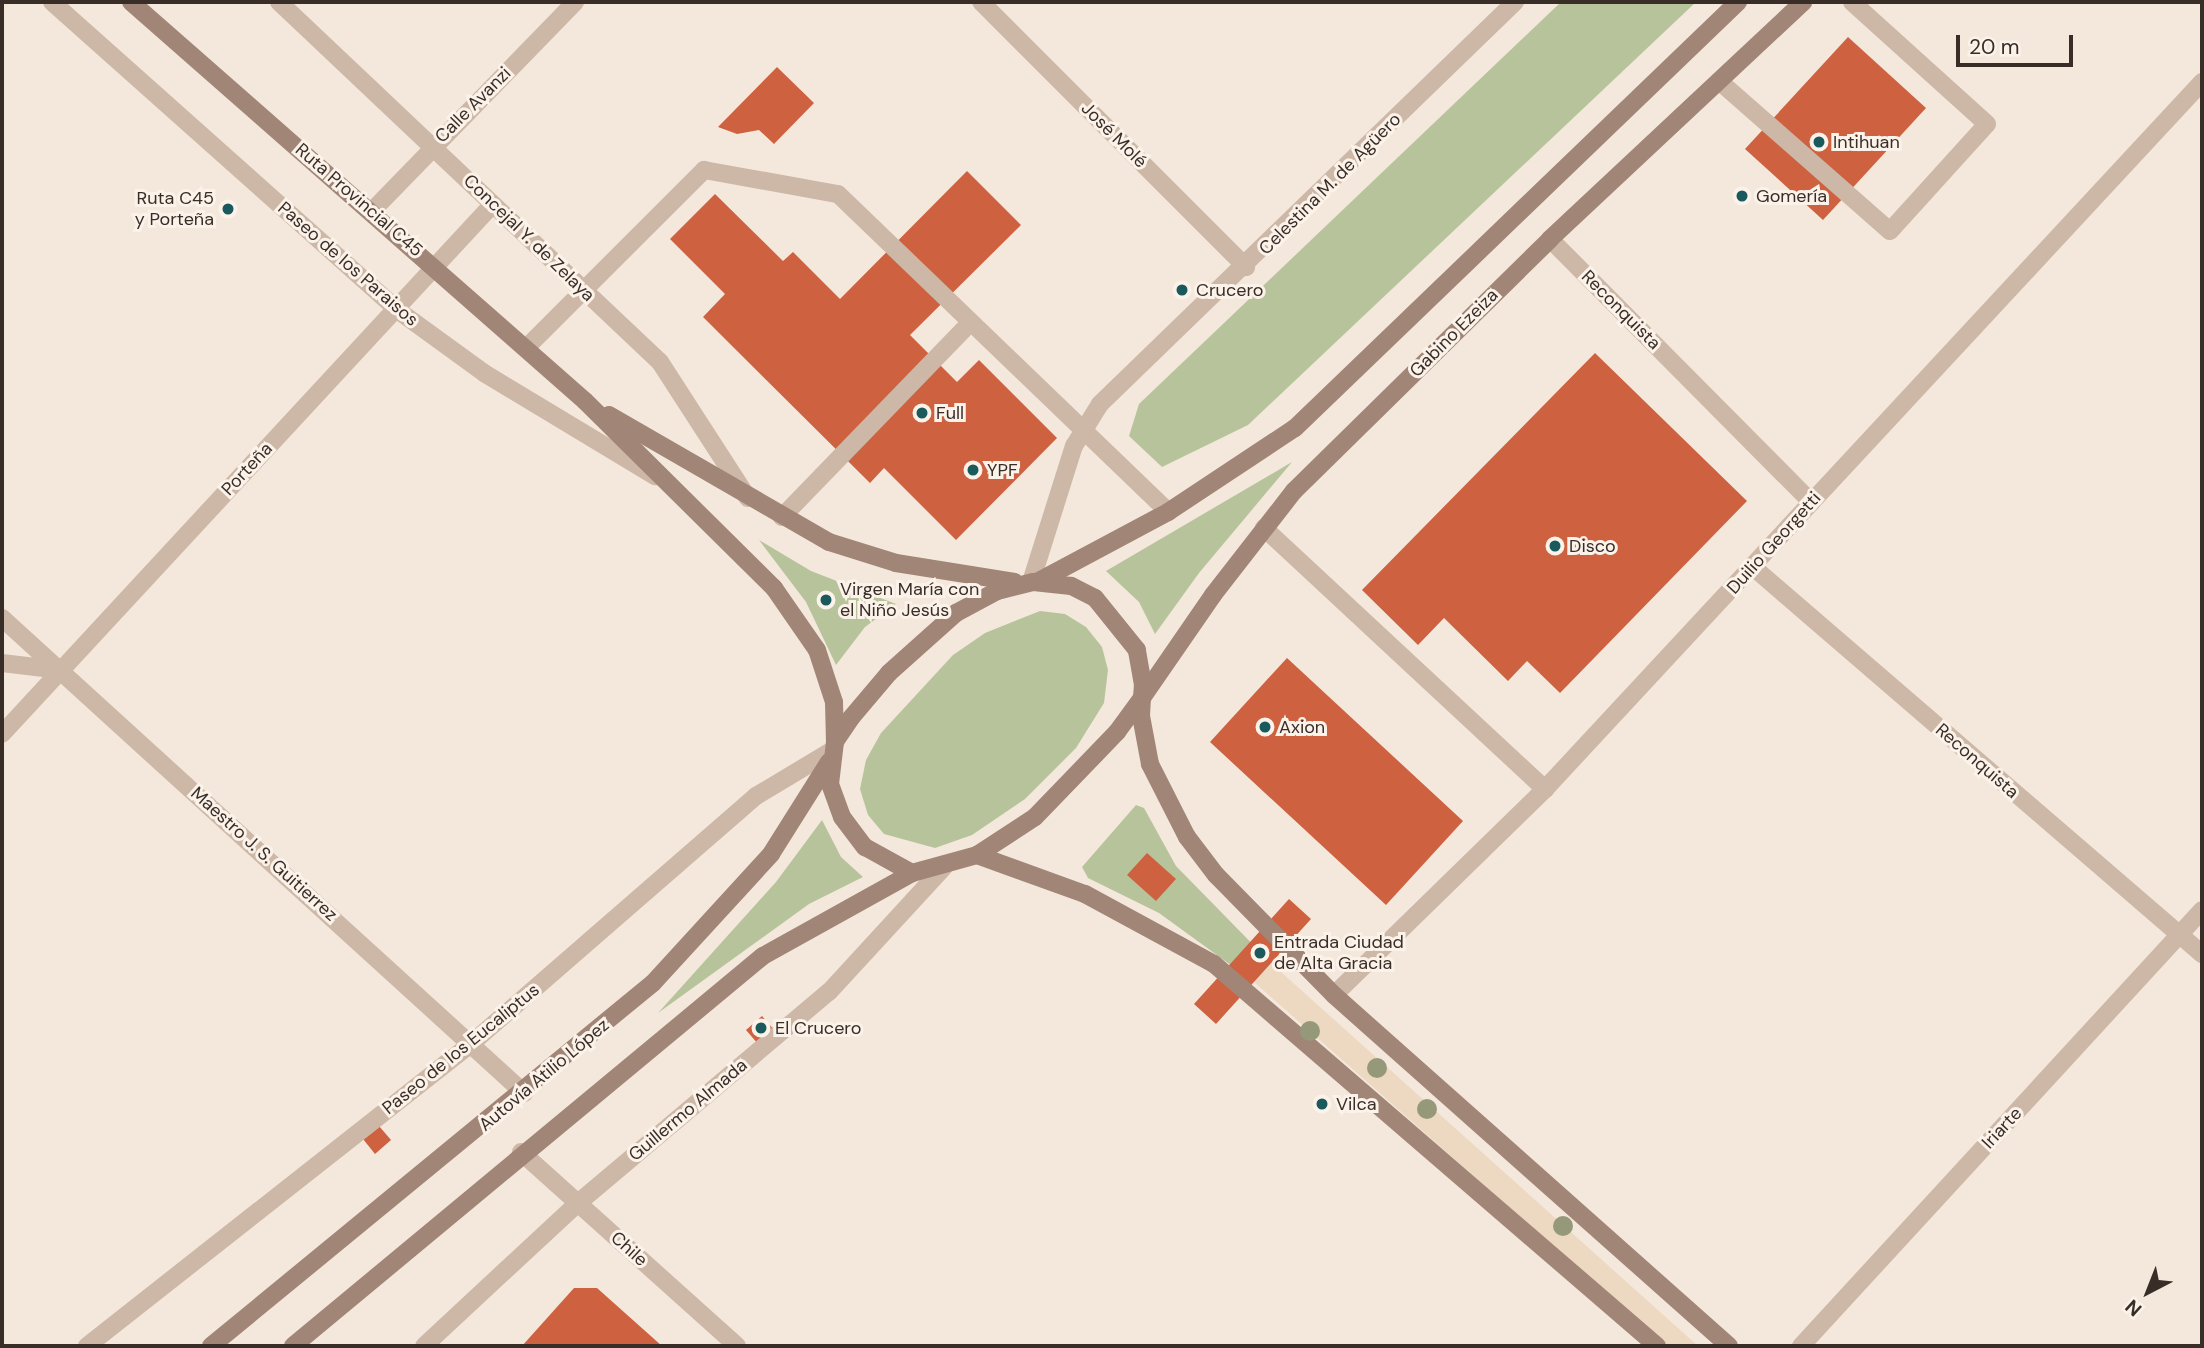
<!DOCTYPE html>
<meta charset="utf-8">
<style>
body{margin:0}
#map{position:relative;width:2204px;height:1348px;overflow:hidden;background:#f4e8dc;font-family:"DM Sans",sans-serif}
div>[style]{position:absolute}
.green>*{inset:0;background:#b7c49b}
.plaza>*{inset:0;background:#edd9c2}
.building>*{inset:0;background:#ce6140}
.service>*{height:18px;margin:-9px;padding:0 9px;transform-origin:9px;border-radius:9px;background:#cdb8a7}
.minor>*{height:18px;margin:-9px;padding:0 9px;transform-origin:9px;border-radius:9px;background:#cdb8a7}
.secondary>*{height:18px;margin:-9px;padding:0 9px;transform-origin:9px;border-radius:9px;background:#a18678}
.trees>*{width:20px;height:20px;margin:-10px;border-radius:50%;background:#95997a}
.dots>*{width:19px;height:19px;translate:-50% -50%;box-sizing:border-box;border:4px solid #fbf2e9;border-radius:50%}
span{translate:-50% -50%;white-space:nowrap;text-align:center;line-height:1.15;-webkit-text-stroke:6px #fbf2e9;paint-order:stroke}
.street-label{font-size:18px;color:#392d28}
.poi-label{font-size:18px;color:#392d28}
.left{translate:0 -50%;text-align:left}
.right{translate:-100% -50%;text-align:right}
.frame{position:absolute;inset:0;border:4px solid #392d28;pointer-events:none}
.north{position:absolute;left:2113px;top:1257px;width:70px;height:70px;-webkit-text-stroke:5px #fbf2e9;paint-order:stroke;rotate:222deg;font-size:19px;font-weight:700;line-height:28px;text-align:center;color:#392d28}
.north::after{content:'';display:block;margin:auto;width:24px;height:32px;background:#392d28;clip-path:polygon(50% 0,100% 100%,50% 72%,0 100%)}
.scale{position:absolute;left:1956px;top:35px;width:117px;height:32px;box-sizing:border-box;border:4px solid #392d28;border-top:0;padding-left:9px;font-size:21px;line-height:24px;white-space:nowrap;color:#392d28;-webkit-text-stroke:5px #fbf2e9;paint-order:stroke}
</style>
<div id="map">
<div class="green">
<div style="clip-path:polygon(1561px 2px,1696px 2px,1248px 425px,1162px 467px,1129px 436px,1139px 404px)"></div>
<div style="clip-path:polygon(1292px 462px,1199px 573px,1155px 634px,1139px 602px,1106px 571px)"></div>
<div style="clip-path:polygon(759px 540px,811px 571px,896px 604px,865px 627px,836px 665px,806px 602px)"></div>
<div style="clip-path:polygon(1040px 611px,1065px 614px,1086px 627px,1102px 647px,1108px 670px,1104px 703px,1076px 748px,1025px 799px,972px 835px,935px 848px,884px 834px,868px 815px,860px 789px,866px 760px,881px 733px,953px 655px,985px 633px)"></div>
<div style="clip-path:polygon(1136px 805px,1144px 808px,1176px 866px,1271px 963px,1254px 982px,1159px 913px,1088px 878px,1082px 867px)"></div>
<div style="clip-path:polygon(822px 820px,841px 857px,863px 877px,809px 904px,658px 1013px,776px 882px)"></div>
</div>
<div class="plaza">
<div style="clip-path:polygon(1271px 963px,1698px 1346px,1666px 1346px,1254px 982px)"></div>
</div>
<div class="building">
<div style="clip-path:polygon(1848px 37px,1926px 108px,1823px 220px,1745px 149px)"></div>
<div style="clip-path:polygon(777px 67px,814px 103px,774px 144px,759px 130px,737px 134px,718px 127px)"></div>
<div style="clip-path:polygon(967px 171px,1021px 225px,910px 335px,957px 382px,979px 360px,1057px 438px,956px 540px,884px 468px,870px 483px,703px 317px,725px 294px,670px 239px,715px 194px,783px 261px,793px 252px,840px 299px)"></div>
<div style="clip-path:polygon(1595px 353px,1747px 501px,1560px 693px,1527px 661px,1508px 681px,1444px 618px,1418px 645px,1362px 590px)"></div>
<div style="clip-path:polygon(1287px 658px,1463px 821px,1386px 905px,1210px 742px)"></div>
<div style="clip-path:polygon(1147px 853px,1176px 879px,1156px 901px,1127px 875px)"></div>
<div style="clip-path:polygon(1289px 899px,1311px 919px,1216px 1024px,1194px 1004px)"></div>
<div style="clip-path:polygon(762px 1016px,774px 1030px,758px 1044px,746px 1030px)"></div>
<div style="clip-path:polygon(379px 1126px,391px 1140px,375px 1154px,363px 1139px)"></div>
<div style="clip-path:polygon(574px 1288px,597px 1288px,662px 1346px,522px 1346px)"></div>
</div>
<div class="service">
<div style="left:1719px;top:81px;width:227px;rotate:41.3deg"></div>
<div style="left:1890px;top:231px;width:144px;rotate:-47.8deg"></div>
<div style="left:1987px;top:124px;width:182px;rotate:-137.9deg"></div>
<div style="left:526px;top:348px;width:252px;rotate:-45deg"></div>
<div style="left:704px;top:170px;width:136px;rotate:10.2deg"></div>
<div style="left:838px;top:194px;width:458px;rotate:43.9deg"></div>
<div style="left:782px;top:517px;width:270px;rotate:-45.9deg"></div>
<div style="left:1264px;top:528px;width:384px;rotate:42.9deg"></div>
</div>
<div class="minor">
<div style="left:52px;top:2px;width:461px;rotate:41.7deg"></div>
<div style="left:396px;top:309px;width:109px;rotate:36deg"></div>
<div style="left:484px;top:373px;width:200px;rotate:31.1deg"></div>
<div style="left:279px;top:2px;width:524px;rotate:43.38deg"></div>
<div style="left:660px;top:362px;width:162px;rotate:57.1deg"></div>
<div style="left:981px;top:2px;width:375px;rotate:45deg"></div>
<div style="left:373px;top:210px;width:290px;rotate:-45.8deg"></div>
<div style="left:1550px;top:239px;width:371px;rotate:45.2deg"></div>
<div style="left:1753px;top:567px;width:593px;rotate:40.76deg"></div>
<div style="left:1031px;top:582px;width:143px;rotate:-72.5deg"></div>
<div style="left:1074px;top:446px;width:49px;rotate:-58.2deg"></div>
<div style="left:1100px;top:404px;width:578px;rotate:-44.09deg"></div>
<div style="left:2px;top:618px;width:706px;rotate:42.3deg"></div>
<div style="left:2px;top:663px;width:59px;rotate:6.8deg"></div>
<div style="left:2px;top:734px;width:722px;rotate:-47.19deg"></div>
<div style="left:1334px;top:995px;width:295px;rotate:-44.3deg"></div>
<div style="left:1545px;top:789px;width:965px;rotate:-47.1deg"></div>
<div style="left:521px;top:1152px;width:290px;rotate:41.9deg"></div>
<div style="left:87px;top:1346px;width:491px;rotate:-38.2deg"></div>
<div style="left:473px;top:1042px;width:375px;rotate:-41deg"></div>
<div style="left:756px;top:796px;width:90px;rotate:-30.9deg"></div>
<div style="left:424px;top:1346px;width:210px;rotate:-42.9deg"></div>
<div style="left:578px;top:1203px;width:328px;rotate:-40.1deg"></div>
<div style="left:829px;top:992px;width:170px;rotate:-47.4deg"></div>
<div style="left:1801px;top:1346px;width:592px;rotate:-47.39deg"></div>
</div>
<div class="secondary">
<div style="left:131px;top:2px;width:604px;rotate:41.31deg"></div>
<div style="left:585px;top:401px;width:266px;rotate:44.7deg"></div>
<div style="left:774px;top:588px;width:75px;rotate:55.3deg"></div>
<div style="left:817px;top:650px;width:55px;rotate:71.9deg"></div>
<div style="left:834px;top:702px;width:40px;rotate:88.6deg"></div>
<div style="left:609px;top:415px;width:254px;rotate:30deg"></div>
<div style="left:829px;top:542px;width:70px;rotate:17.4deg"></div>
<div style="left:896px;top:563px;width:120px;rotate:9.1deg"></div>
<div style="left:1037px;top:582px;width:149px;rotate:-28.1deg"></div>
<div style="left:1168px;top:512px;width:152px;rotate:-33.5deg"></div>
<div style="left:1295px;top:428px;width:615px;rotate:-43.88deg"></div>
<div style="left:977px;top:855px;width:115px;rotate:19.9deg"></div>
<div style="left:1085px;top:894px;width:147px;rotate:28.5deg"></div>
<div style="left:1214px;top:964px;width:585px;rotate:40.77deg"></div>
<div style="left:211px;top:1346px;width:572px;rotate:-39.4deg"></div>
<div style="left:653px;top:983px;width:175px;rotate:-47.5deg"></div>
<div style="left:771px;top:854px;width:109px;rotate:-57.8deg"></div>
<div style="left:293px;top:1346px;width:611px;rotate:-39.69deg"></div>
<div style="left:763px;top:956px;width:171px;rotate:-29.1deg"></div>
<div style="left:1729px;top:1346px;width:528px;rotate:-138.38deg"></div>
<div style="left:1334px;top:995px;width:168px;rotate:-134.5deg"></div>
<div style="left:1216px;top:875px;width:48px;rotate:-127.3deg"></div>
<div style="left:1187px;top:837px;width:82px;rotate:-116.9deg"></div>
<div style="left:1150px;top:764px;width:49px;rotate:-100.6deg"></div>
<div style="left:1141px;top:716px;width:18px;rotate:-87deg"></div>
<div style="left:1142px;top:698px;width:13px;rotate:-86deg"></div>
<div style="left:1143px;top:685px;width:36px;rotate:-100deg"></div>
<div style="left:1137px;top:650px;width:67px;rotate:-128.9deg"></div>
<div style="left:1095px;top:598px;width:27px;rotate:-153deg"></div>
<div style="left:1071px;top:586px;width:38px;rotate:-174deg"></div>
<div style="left:1033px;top:582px;width:37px;rotate:166deg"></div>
<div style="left:997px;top:591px;width:47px;rotate:151.8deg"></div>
<div style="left:956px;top:613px;width:90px;rotate:138.2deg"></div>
<div style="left:889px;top:673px;width:59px;rotate:130.2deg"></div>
<div style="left:851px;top:718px;width:29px;rotate:124deg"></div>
<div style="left:835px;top:742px;width:42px;rotate:96.8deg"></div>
<div style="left:830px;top:784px;width:35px;rotate:70deg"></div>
<div style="left:842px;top:817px;width:38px;rotate:53deg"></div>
<div style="left:865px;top:847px;width:54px;rotate:29deg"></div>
<div style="left:912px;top:873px;width:67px;rotate:-15.5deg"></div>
<div style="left:977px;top:855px;width:69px;rotate:-33.2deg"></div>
<div style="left:1035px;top:817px;width:118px;rotate:-46deg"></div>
<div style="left:1117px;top:732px;width:42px;rotate:-53.7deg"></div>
<div style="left:1142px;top:698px;width:125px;rotate:-55.4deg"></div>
<div style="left:1213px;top:595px;width:132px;rotate:-52.1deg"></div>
<div style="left:1294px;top:491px;width:359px;rotate:-44.5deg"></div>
<div style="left:1550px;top:239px;width:347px;rotate:-43.1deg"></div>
</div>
<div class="trees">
<div style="left:1310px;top:1031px"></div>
<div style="left:1377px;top:1068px"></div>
<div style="left:1427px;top:1109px"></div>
<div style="left:1563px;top:1226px"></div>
</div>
<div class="dots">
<div style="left:1819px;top:142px;background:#1a5a5d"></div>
<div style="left:1742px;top:196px;background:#1a5a5d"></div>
<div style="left:228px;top:209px;background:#1a5a5d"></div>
<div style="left:1182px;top:290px;background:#1a5a5d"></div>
<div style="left:922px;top:413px;background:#1a5a5d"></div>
<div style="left:973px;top:470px;background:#1a5a5d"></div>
<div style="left:1555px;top:546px;background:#1a5a5d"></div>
<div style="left:826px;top:600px;background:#1a5a5d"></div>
<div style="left:1265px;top:727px;background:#1a5a5d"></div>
<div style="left:1260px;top:953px;background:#1a5a5d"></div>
<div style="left:761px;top:1028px;background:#1a5a5d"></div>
<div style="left:1322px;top:1104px;background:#1a5a5d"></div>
</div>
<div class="street-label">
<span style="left:473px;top:105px;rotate:-45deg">Calle Avanzi</span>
<span style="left:1114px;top:135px;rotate:45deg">José Molé</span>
<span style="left:1330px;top:184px;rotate:-45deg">Celestina M. de Agüero</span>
<span style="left:359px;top:200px;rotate:41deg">Ruta Provincial C45</span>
<span style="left:529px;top:238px;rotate:44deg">Concejal Y. de Zelaya</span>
<span style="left:348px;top:264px;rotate:41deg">Paseo de los Paraisos</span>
<span style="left:1621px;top:310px;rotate:45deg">Reconquista</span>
<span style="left:1454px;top:333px;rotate:-45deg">Gabino Ezeiza</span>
<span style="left:247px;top:469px;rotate:-47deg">Porteña</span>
<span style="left:1774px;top:543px;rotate:-48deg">Duilio Georgetti</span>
<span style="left:1977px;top:761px;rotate:41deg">Reconquista</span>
<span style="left:264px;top:854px;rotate:42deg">Maestro J. S. Guitierrez</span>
<span style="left:461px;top:1049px;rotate:-39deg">Paseo de los Eucaliptus</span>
<span style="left:544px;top:1075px;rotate:-40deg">Autovía Atilio López</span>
<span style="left:688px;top:1110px;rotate:-40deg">Guillermo Almada</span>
<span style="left:2002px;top:1128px;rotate:-47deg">Iriarte</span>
<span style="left:629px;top:1249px;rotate:42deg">Chile</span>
</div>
<div class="poi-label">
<span class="left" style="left:1833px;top:142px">Intihuan</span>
<span class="left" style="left:1756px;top:196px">Gomería</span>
<span class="right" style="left:214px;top:209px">Ruta C45<br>y Porteña</span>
<span class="left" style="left:1196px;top:290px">Crucero</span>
<span class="left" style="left:936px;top:413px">Full</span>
<span class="left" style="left:987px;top:470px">YPF</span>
<span class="left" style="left:1569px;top:546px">Disco</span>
<span class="left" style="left:840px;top:600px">Virgen María con<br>el Niño Jesús</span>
<span class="left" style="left:1279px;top:727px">Axion</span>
<span class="left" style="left:1274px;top:953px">Entrada Ciudad<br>de Alta Gracia</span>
<span class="left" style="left:775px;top:1028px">El Crucero</span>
<span class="left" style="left:1336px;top:1104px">Vilca</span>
</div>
<div class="frame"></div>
<div class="north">N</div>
<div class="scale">20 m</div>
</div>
